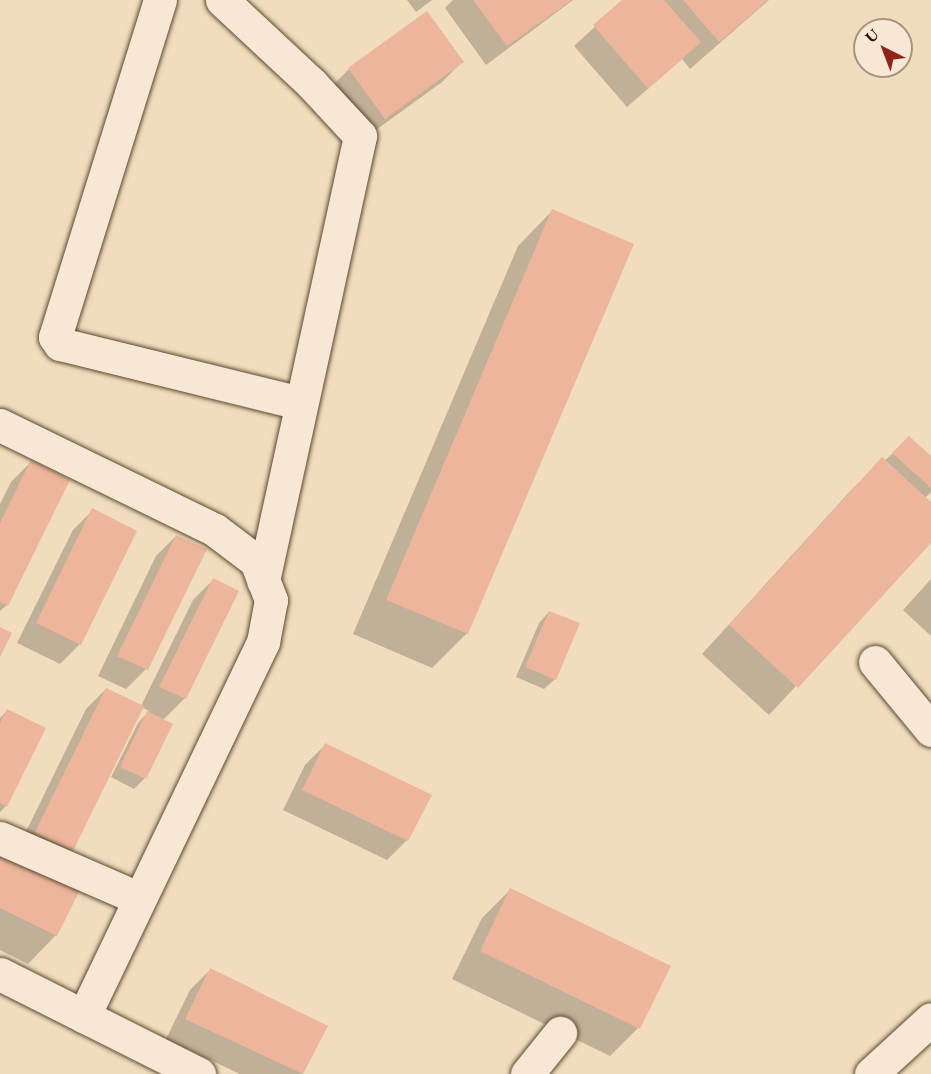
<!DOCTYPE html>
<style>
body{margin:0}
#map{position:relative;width:931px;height:1074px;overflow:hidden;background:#f1dcbd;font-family:"EB Garamond",serif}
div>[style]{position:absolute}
.shadow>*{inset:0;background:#0003}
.building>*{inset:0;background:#ecb59c}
.roads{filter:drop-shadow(0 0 2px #5c4930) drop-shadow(0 0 2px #5c4930)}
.minor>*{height:33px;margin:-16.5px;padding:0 16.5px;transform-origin:16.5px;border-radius:16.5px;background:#f6e8d4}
span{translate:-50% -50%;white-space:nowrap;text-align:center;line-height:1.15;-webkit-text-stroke:4.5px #f6e8d4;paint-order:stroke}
.north{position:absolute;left:853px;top:18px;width:60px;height:60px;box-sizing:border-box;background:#f6e8d4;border:2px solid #a59580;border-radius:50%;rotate:318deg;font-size:16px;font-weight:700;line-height:24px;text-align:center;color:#2b1801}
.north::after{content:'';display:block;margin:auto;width:21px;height:27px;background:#8f2418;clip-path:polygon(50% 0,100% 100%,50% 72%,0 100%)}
</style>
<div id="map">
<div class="shadow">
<div style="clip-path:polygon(407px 0,432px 0,416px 12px)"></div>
<div style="clip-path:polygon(453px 0,573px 0,486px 65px,445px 8px)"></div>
<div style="clip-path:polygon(624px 0,769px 0,690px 69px,682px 59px,627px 107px,574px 46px)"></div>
<div style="clip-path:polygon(462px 62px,442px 82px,365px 138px,329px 89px,349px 69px)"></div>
<div style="clip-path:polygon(552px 211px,467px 633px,432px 668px,353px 634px,518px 246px)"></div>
<div style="clip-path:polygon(899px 448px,931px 458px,931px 492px,925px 498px,931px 504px,931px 541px,769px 715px,702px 654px,854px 487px)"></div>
<div style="clip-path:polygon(31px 462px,7px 605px,0 611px,0 504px,11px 482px)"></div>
<div style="clip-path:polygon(93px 510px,80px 644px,60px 664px,17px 643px,73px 530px)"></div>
<div style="clip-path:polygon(176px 536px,205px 550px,146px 669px,126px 689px,98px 676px,156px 556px)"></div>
<div style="clip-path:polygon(931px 579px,931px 636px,903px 610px)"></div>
<div style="clip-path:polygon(213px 580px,185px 698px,163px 720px,171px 724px,144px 779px,134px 789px,111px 777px,138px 723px,149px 711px,141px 707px,72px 850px,52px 870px,16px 852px,86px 709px,106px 689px,141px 706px,193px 600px)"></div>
<div style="clip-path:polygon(549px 612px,555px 679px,544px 689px,516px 677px,539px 623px)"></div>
<div style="clip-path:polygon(7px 711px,6px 806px,0 812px,0 718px)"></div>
<div style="clip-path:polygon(325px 745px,407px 840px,387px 860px,283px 810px,305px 765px)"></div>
<div style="clip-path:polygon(0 853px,56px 935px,28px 964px,0 950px)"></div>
<div style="clip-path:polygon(510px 890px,638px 1028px,610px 1056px,452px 979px,482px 918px)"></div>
<div style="clip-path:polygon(210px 970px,326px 1026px,302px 1074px,240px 1074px,166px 1039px,190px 990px)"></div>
</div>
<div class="building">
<div style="clip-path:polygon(473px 0,572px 0,507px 46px)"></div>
<div style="clip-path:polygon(622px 0,664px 0,701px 42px,648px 89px,593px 25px)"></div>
<div style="clip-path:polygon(683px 0,768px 0,719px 42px)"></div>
<div style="clip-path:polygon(427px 11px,464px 62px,385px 119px,348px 68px)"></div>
<div style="clip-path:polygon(552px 209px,634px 244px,468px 634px,386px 600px)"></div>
<div style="clip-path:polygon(909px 436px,931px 456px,931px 488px,892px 453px)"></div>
<div style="clip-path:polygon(882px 457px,931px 502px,931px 543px,798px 688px,729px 625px)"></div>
<div style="clip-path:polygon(31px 460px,70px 480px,8px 606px,0 602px,0 523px)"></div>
<div style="clip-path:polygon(92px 508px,137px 531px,81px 645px,36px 623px)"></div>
<div style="clip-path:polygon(176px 535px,207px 549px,148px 670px,117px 656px)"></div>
<div style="clip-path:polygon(213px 578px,239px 591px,186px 699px,159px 687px)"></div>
<div style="clip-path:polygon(549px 611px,580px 623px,556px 680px,525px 667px)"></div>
<div style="clip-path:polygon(0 627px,12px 633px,0 657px)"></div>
<div style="clip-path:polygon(106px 688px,144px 706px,73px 851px,35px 832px)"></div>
<div style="clip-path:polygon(7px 709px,46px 728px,7px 807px,0 803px,0 723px)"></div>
<div style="clip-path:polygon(147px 711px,173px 724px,146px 779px,120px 767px)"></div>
<div style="clip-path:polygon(325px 743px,432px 795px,408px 841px,302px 790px)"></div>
<div style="clip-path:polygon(0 851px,80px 890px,57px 936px,0 908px)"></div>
<div style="clip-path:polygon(510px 888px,671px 966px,640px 1029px,480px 951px)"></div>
<div style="clip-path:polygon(210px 968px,328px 1026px,303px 1074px,185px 1019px)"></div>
</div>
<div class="roads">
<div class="minor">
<div style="left:160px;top:0;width:353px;rotate:107.3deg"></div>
<div style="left:55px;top:337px;width:9px;rotate:54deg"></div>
<div style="left:60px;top:344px;width:247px;rotate:13.8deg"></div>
<div style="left:222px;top:0;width:122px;rotate:43deg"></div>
<div style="left:311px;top:83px;width:72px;rotate:47.2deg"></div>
<div style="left:360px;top:136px;width:455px;rotate:102.3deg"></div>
<div style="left:0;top:425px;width:239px;rotate:26deg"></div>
<div style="left:215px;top:530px;width:51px;rotate:37.1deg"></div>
<div style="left:256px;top:561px;width:42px;rotate:69deg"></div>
<div style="left:271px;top:600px;width:43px;rotate:100.8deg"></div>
<div style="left:263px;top:642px;width:415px;rotate:115.6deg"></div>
<div style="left:875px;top:662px;width:88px;rotate:50.5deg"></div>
<div style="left:0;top:838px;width:150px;rotate:23.5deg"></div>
<div style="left:0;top:974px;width:223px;rotate:26.7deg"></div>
<div style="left:527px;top:1074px;width:53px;rotate:-51.2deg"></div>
<div style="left:871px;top:1074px;width:81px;rotate:-42.5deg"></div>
</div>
</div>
<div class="north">U</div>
</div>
